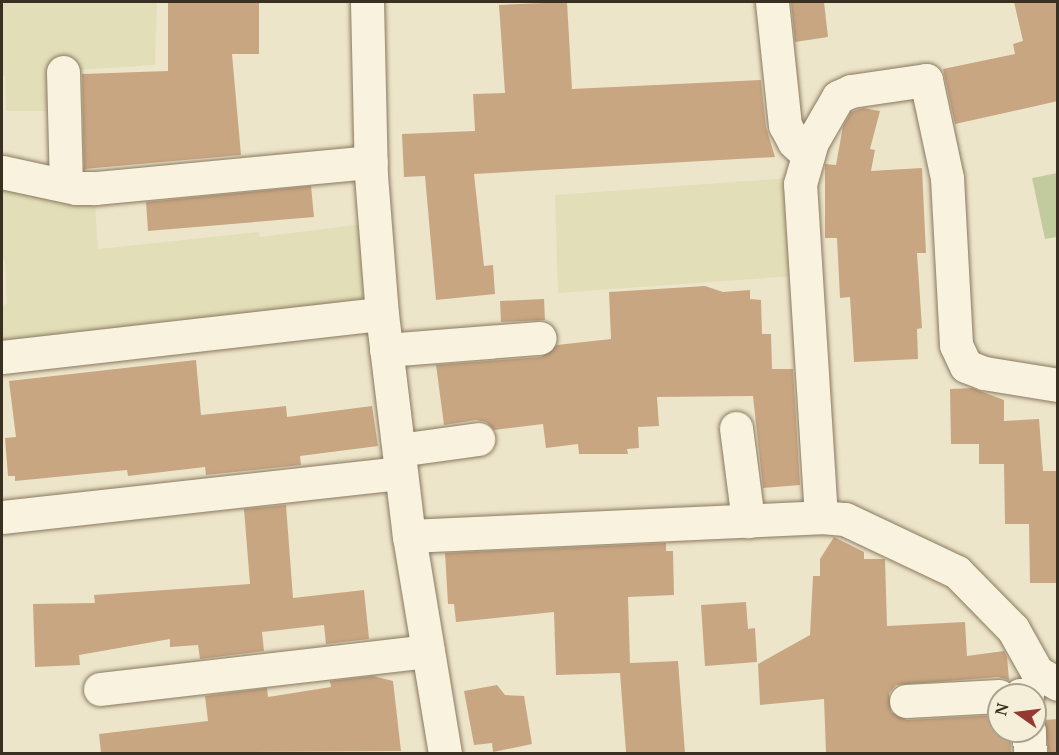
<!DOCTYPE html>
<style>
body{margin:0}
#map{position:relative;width:1059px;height:755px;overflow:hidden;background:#ede5ca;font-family:"PT Serif",serif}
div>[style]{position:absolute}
.farmland>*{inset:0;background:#e2dfb8}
.green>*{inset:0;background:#c2cb9e}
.building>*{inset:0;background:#c9a682}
.roads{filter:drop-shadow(0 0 2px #89795f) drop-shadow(0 0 2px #89795f)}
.minor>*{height:33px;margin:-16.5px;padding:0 16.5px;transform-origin:16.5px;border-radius:16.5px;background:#f8f2de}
span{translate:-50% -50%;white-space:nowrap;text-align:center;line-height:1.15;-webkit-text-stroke:5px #f5efda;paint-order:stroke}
.frame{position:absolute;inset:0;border:3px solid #3a3022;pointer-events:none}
.north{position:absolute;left:987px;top:683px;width:60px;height:60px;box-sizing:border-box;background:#f5efda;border:2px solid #aaa390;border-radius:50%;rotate:284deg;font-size:16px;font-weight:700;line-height:24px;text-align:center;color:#3a3022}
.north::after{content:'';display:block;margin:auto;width:21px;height:27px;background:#953a32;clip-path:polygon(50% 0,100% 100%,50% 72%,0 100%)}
</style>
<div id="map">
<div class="farmland">
<div style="clip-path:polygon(2px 2px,157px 2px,155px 65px,60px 71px,61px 111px,6px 111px,5px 76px,2px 75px)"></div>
<div style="clip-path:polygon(788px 178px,794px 276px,558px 293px,555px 195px)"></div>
<div style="clip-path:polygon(2px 186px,95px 202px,98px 249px,259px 232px,260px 237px,363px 224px,369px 299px,2px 349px,2px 305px,7px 304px,5px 261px,2px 258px)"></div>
</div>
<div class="green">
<div style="clip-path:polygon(1057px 173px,1057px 237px,1045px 239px,1032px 178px)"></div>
</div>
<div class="building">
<div style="clip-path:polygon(168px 2px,259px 2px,259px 54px,232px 54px,241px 155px,84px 169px,82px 74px,168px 71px)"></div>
<div style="clip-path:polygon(567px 2px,572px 89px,761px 80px,766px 127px,775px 157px,474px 174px,484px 266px,493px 265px,495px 294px,436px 300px,425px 176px,404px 177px,402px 134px,475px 131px,473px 94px,505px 93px,499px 5px)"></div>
<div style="clip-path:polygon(791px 2px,824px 2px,828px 37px,795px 42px)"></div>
<div style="clip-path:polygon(1014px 2px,1058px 2px,1058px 101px,955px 124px,943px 69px,1015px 54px,1013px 44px,1023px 41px)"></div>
<div style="clip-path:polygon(863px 108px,880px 111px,870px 149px,875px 150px,871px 171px,922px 168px,926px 253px,917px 253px,922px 328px,917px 329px,918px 359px,854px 362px,850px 297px,840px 298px,837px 238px,825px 238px,825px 164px,836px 165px,843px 126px,851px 112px)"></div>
<div style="clip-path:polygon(311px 186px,314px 217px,148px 231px,146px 202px)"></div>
<div style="clip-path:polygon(705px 286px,723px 292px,750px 290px,750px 299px,761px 300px,762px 334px,771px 334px,772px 369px,793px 369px,800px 485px,763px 488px,753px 396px,657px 397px,659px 426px,638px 427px,639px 448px,627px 449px,628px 454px,579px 454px,578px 444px,546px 448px,543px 424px,494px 430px,486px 422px,476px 420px,444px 425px,436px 365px,541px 357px,557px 345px,611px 339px,609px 292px)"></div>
<div style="clip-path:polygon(544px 299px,545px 320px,501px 322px,500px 301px)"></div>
<div style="clip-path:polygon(196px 360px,201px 415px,286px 406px,287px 417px,372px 406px,378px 446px,300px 456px,301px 465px,206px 475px,205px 467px,128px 476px,127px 470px,15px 481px,15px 476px,8px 476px,5px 438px,16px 437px,9px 381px)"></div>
<div style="clip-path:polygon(972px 388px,1004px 400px,1004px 421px,1039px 419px,1043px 471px,1058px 471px,1058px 583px,1030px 583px,1029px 524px,1005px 524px,1004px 464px,979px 464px,979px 444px,951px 444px,950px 389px)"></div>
<div style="clip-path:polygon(286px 505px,293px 598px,364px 590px,369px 639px,326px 644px,324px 625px,262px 632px,264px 651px,200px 659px,198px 645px,170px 647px,170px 639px,79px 655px,80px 665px,35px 667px,33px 604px,95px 603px,94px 595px,250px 584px,244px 509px)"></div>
<div style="clip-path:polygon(834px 537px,864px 552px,864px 559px,885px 559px,887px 626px,965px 622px,967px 656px,1004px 651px,1007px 657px,1009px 680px,998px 677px,896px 685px,889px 693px,891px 712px,907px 720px,999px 715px,999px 731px,1010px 731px,1011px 753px,826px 753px,824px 699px,760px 705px,758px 664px,810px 635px,813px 576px,820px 576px,820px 559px)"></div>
<div style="clip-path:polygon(666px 543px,666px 551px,673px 551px,674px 595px,628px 597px,630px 663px,678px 661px,685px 753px,626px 752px,620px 673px,556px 675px,554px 612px,456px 622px,454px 604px,448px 604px,445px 553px)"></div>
<div style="clip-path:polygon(746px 602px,748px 629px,755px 628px,757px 662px,705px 666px,701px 605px)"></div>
<div style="clip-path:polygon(373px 676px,393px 681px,401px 751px,101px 753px,99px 734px,208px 721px,205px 696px,267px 688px,268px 697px,331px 687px,330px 681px)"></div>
<div style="clip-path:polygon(497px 685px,505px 695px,524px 696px,532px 744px,493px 752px,492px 743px,474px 745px,464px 691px)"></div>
<div style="clip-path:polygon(1058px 719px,1058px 753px,1049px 753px,1044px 720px)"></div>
</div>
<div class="roads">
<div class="minor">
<div style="left:367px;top:2px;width:173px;rotate:88.7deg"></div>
<div style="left:371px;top:175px;width:139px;rotate:85.5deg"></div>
<div style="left:382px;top:314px;width:224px;rotate:83.1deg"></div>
<div style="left:409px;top:536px;width:221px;rotate:80.6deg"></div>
<div style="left:772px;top:2px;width:124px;rotate:84deg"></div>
<div style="left:785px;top:125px;width:19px;rotate:62deg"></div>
<div style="left:794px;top:142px;width:19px;rotate:43deg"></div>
<div style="left:63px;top:72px;width:113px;rotate:88.5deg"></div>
<div style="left:2px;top:172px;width:76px;rotate:12.2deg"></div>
<div style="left:76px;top:188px;width:19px"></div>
<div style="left:95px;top:188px;width:277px;rotate:-5.4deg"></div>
<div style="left:386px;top:350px;width:154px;rotate:-4.5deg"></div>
<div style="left:2px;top:357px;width:382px;rotate:-6.5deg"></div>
<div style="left:736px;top:428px;width:94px;rotate:82.6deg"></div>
<div style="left:399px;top:450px;width:80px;rotate:-7.9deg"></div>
<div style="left:2px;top:517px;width:401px;rotate:-6.3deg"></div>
<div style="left:821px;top:517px;width:334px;rotate:-93.6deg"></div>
<div style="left:800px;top:184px;width:44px;rotate:-74.1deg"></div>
<div style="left:812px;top:142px;width:52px;rotate:-60deg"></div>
<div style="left:838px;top:97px;width:14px;rotate:-25deg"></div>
<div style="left:851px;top:91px;width:76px;rotate:-8.3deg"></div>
<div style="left:926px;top:80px;width:100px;rotate:77.9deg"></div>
<div style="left:947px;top:178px;width:167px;rotate:86.9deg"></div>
<div style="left:956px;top:345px;width:23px;rotate:65deg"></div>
<div style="left:966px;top:366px;width:19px;rotate:21deg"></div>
<div style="left:984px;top:373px;width:75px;rotate:9.2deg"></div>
<div style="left:409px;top:536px;width:412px;rotate:-2.6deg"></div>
<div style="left:821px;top:517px;width:24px;rotate:5deg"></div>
<div style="left:845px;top:519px;width:124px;rotate:25.3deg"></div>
<div style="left:957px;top:572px;width:80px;rotate:45.5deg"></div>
<div style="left:1013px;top:629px;width:49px;rotate:60.8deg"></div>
<div style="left:1037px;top:672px;width:24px;rotate:30deg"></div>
<div style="left:100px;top:689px;width:330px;rotate:-6.6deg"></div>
<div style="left:1020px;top:695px;width:7px"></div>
<div style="left:906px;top:701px;width:93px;rotate:-3.1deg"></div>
<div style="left:1029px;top:731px;width:23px;rotate:88deg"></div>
</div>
</div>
<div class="frame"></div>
<div class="north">N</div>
</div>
